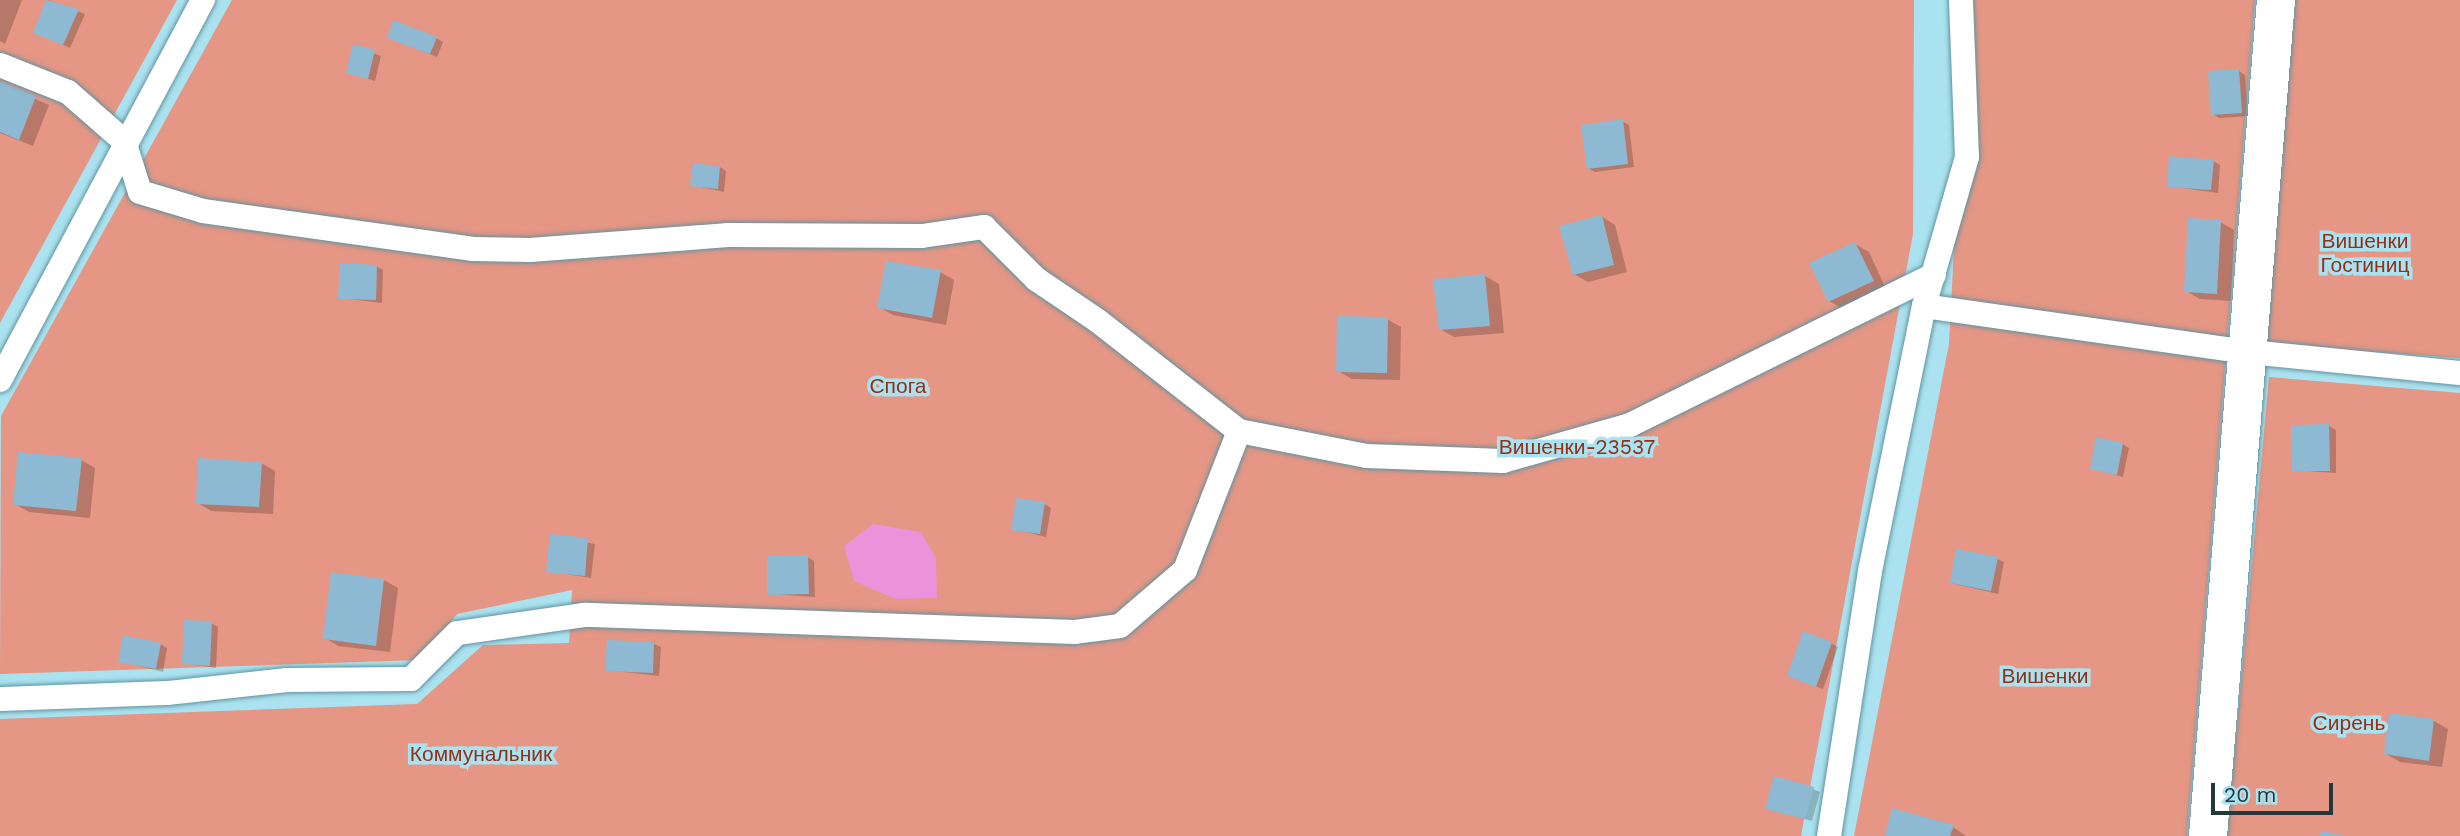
<!DOCTYPE html>
<meta charset="utf-8">
<style>
body{margin:0}
#map{position:relative;width:2460px;height:836px;overflow:hidden;background:#abe2ef;font-family:"Work Sans",sans-serif}
div>[style]{position:absolute}
.green>*{inset:0;background:#e59684}
.water>*{inset:0;background:#eb92db}
.shadow>*{inset:0;background:#0003}
.building>*{inset:0;background:#8eb9d2}
.roads{filter:drop-shadow(0 0 2px #6094a1) drop-shadow(0 0 2px #6094a1)}
.service>*{height:24px;margin:-12px;padding:0 12px;transform-origin:12px;border-radius:12px;background:#fff}
.minor>*{height:38px;margin:-19px;padding:0 19px;transform-origin:19px;border-radius:19px;background:#fff}
span{translate:-50% -50%;white-space:nowrap;text-align:center;line-height:1.15;-webkit-text-stroke:7px #abe2ef;paint-order:stroke}
.park-label{font-size:21px;color:#92301a}
.scale{position:absolute;left:2211px;top:783px;width:122px;height:32px;box-sizing:border-box;border:4px solid #22383d;border-top:0;padding-left:9px;font-size:21px;line-height:24px;white-space:nowrap;color:#22383d;-webkit-text-stroke:5px #abe2ef;paint-order:stroke}
</style>
<div id="map">
<div class="green">
<div style="clip-path:polygon(0 0,177px 0,0 323px)"></div>
<div style="clip-path:polygon(232px 0,1914px 0,1913px 234px,1801px 836px,0 836px,0 719px,417px 704px,483px 645px,569px 643px,572px 590px,457px 614px,419px 660px,0 674px,1px 416px)"></div>
<div style="clip-path:polygon(1967px 0,2255px 0,2187px 836px,1854px 836px,1949px 344px)"></div>
<div style="clip-path:polygon(2290px 0,2460px 0,2460px 358px,2261px 344px)"></div>
<div style="clip-path:polygon(2269px 377px,2460px 393px,2460px 836px,2227px 836px)"></div>
</div>
<div class="water">
<div style="clip-path:polygon(873px 524px,921px 532px,936px 558px,937px 598px,895px 599px,854px 581px,844px 546px)"></div>
</div>
<div class="shadow">
<div style="clip-path:polygon(0 0,22px 0,5px 44px,0 41px)"></div>
<div style="clip-path:polygon(48px 0,85px 14px,70px 48px,35px 32px)"></div>
<div style="clip-path:polygon(389px 37px,436px 38px,443px 42px,437px 57px)"></div>
<div style="clip-path:polygon(354px 46px,381px 56px,375px 81px,348px 72px)"></div>
<div style="clip-path:polygon(2239px 71px,2245px 75px,2248px 116px,2219px 118px,2213px 114px)"></div>
<div style="clip-path:polygon(0 83px,49px 105px,33px 146px,0 133px)"></div>
<div style="clip-path:polygon(1622px 121px,1629px 125px,1634px 167px,1595px 172px,1588px 168px)"></div>
<div style="clip-path:polygon(2213px 161px,2220px 165px,2218px 193px,2169px 186px)"></div>
<div style="clip-path:polygon(720px 167px,726px 171px,724px 192px,692px 185px)"></div>
<div style="clip-path:polygon(1602px 217px,1615px 225px,1627px 272px,1588px 282px,1574px 274px)"></div>
<div style="clip-path:polygon(2220px 222px,2234px 230px,2231px 301px,2200px 299px,2186px 291px)"></div>
<div style="clip-path:polygon(1855px 244px,1869px 252px,1886px 289px,1843px 309px,1829px 301px)"></div>
<div style="clip-path:polygon(376px 266px,383px 270px,382px 303px,340px 298px)"></div>
<div style="clip-path:polygon(940px 272px,954px 280px,946px 325px,893px 315px,879px 307px)"></div>
<div style="clip-path:polygon(1485px 276px,1499px 284px,1504px 333px,1454px 337px,1440px 329px)"></div>
<div style="clip-path:polygon(1387px 319px,1401px 327px,1400px 380px,1352px 379px,1338px 371px)"></div>
<div style="clip-path:polygon(2329px 426px,2336px 430px,2336px 473px,2294px 470px)"></div>
<div style="clip-path:polygon(2123px 444px,2129px 448px,2123px 477px,2092px 468px)"></div>
<div style="clip-path:polygon(81px 460px,95px 468px,90px 518px,29px 512px,15px 504px)"></div>
<div style="clip-path:polygon(261px 463px,275px 471px,273px 514px,211px 511px,198px 503px)"></div>
<div style="clip-path:polygon(1045px 504px,1051px 508px,1046px 537px,1013px 529px)"></div>
<div style="clip-path:polygon(551px 536px,595px 544px,591px 578px,548px 571px)"></div>
<div style="clip-path:polygon(807px 557px,814px 561px,815px 597px,769px 594px)"></div>
<div style="clip-path:polygon(1997px 559px,2004px 562px,1998px 594px,1951px 583px)"></div>
<div style="clip-path:polygon(384px 580px,398px 588px,390px 652px,338px 646px,325px 638px)"></div>
<div style="clip-path:polygon(211px 623px,218px 627px,216px 668px,184px 663px)"></div>
<div style="clip-path:polygon(1831px 643px,1838px 647px,1823px 689px,1796px 679px)"></div>
<div style="clip-path:polygon(160px 644px,167px 648px,163px 672px,120px 661px)"></div>
<div style="clip-path:polygon(654px 644px,661px 647px,659px 676px,607px 670px)"></div>
<div style="clip-path:polygon(2434px 721px,2448px 729px,2442px 767px,2400px 762px,2386px 754px)"></div>
<div style="clip-path:polygon(1813px 789px,1820px 792px,1812px 821px,1767px 808px)"></div>
<div style="clip-path:polygon(1953px 827px,1966px 836px,1886px 836px)"></div>
</div>
<div class="building">
<div style="clip-path:polygon(46px 0,79px 9px,63px 45px,33px 33px)"></div>
<div style="clip-path:polygon(393px 20px,437px 37px,430px 54px,387px 38px)"></div>
<div style="clip-path:polygon(353px 44px,375px 50px,368px 79px,346px 73px)"></div>
<div style="clip-path:polygon(2239px 69px,2242px 113px,2211px 115px,2208px 71px)"></div>
<div style="clip-path:polygon(0 81px,36px 96px,19px 140px,0 132px)"></div>
<div style="clip-path:polygon(1623px 119px,1628px 164px,1587px 169px,1581px 125px)"></div>
<div style="clip-path:polygon(2169px 156px,2214px 160px,2211px 190px,2167px 187px)"></div>
<div style="clip-path:polygon(693px 163px,720px 166px,718px 189px,690px 186px)"></div>
<div style="clip-path:polygon(1602px 215px,1614px 265px,1573px 275px,1559px 226px)"></div>
<div style="clip-path:polygon(2188px 218px,2221px 220px,2217px 294px,2184px 292px)"></div>
<div style="clip-path:polygon(1855px 242px,1874px 281px,1828px 302px,1809px 263px)"></div>
<div style="clip-path:polygon(886px 261px,941px 270px,932px 318px,877px 308px)"></div>
<div style="clip-path:polygon(340px 263px,377px 265px,376px 300px,338px 299px)"></div>
<div style="clip-path:polygon(1485px 274px,1490px 326px,1439px 330px,1433px 279px)"></div>
<div style="clip-path:polygon(1337px 316px,1388px 317px,1387px 373px,1336px 372px)"></div>
<div style="clip-path:polygon(2329px 424px,2330px 471px,2292px 471px,2291px 425px)"></div>
<div style="clip-path:polygon(2096px 437px,2123px 443px,2117px 475px,2090px 469px)"></div>
<div style="clip-path:polygon(18px 452px,82px 458px,76px 511px,13px 505px)"></div>
<div style="clip-path:polygon(198px 458px,262px 462px,259px 507px,196px 504px)"></div>
<div style="clip-path:polygon(1016px 498px,1045px 502px,1040px 534px,1011px 530px)"></div>
<div style="clip-path:polygon(550px 534px,588px 538px,585px 576px,546px 572px)"></div>
<div style="clip-path:polygon(1956px 549px,1998px 557px,1991px 591px,1950px 583px)"></div>
<div style="clip-path:polygon(808px 555px,809px 594px,767px 595px,767px 556px)"></div>
<div style="clip-path:polygon(331px 572px,384px 579px,376px 646px,323px 639px)"></div>
<div style="clip-path:polygon(184px 620px,212px 621px,210px 666px,182px 664px)"></div>
<div style="clip-path:polygon(1803px 631px,1832px 642px,1816px 687px,1787px 676px)"></div>
<div style="clip-path:polygon(123px 635px,161px 643px,156px 669px,118px 662px)"></div>
<div style="clip-path:polygon(607px 640px,654px 642px,653px 673px,605px 671px)"></div>
<div style="clip-path:polygon(2389px 713px,2434px 719px,2429px 761px,2384px 754px)"></div>
<div style="clip-path:polygon(1774px 776px,1814px 787px,1805px 819px,1765px 809px)"></div>
<div style="clip-path:polygon(1892px 808px,1954px 825px,1950px 836px,1885px 836px)"></div>
<div style="clip-path:polygon(2321px 831px,2344px 835px,2344px 836px,2320px 836px)"></div>
</div>
<div class="roads">
<div class="service">
<div style="left:0;top:65px;width:73px;rotate:21.7deg"></div>
<div style="left:68px;top:92px;width:74px;rotate:41.2deg"></div>
<div style="left:124px;top:141px;width:53px;rotate:72.6deg"></div>
<div style="left:140px;top:192px;width:66px;rotate:16.8deg"></div>
<div style="left:203px;top:211px;width:273px;rotate:8deg"></div>
<div style="left:473px;top:249px;width:57px;rotate:1deg"></div>
<div style="left:530px;top:250px;width:199px;rotate:-4.3deg"></div>
<div style="left:728px;top:235px;width:194px;rotate:0.3deg"></div>
<div style="left:922px;top:236px;width:63px;rotate:-8.3deg"></div>
<div style="left:984px;top:227px;width:74px;rotate:45deg"></div>
<div style="left:1036px;top:279px;width:75px;rotate:34.1deg"></div>
<div style="left:1098px;top:321px;width:179px;rotate:38deg"></div>
<div style="left:1239px;top:431px;width:149px;rotate:111.2deg"></div>
<div style="left:1185px;top:570px;width:86px;rotate:139.3deg"></div>
<div style="left:1120px;top:626px;width:45px;rotate:172.4deg"></div>
<div style="left:1075px;top:632px;width:491px;rotate:-178deg"></div>
<div style="left:584px;top:615px;width:128px;rotate:171.9deg"></div>
<div style="left:457px;top:633px;width:65px;rotate:135deg"></div>
<div style="left:411px;top:679px;width:124px;rotate:179.5deg"></div>
<div style="left:287px;top:680px;width:121px;rotate:173.8deg"></div>
<div style="left:167px;top:693px;width:167px;rotate:177.9deg"></div>
<div style="left:1924px;top:306px;width:328px;rotate:8.1deg"></div>
<div style="left:2249px;top:352px;width:212px;rotate:5.7deg"></div>
<div style="left:0;top:380px;width:431px;rotate:-61.9deg"></div>
<div style="left:1239px;top:431px;width:130px;rotate:11.1deg"></div>
<div style="left:1367px;top:456px;width:136px;rotate:2.1deg"></div>
<div style="left:1503px;top:461px;width:132px;rotate:-15.8deg"></div>
<div style="left:1630px;top:425px;width:339px;rotate:-26.3deg"></div>
<div style="left:1829px;top:836px;width:268px;rotate:-81.2deg"></div>
<div style="left:1870px;top:571px;width:270px;rotate:-78.5deg"></div>
<div style="left:1924px;top:306px;width:155px;rotate:-73.9deg"></div>
<div style="left:1967px;top:157px;width:157px;rotate:-92.2deg"></div>
</div>
<div class="minor">
<div style="left:2208px;top:836px;width:839px;rotate:-85.35deg"></div>
</div>
</div>
<div class="park-label">
<span style="left:2365px;top:253px">Вишенки<br>Гостиниц</span>
<span style="left:898px;top:386px">Спога</span>
<span style="left:1577px;top:447px">Вишенки-23537</span>
<span style="left:2045px;top:676px">Вишенки</span>
<span style="left:2349px;top:723px">Сирень</span>
<span style="left:481px;top:754px">Коммунальник</span>
</div>
<div class="scale">20 m</div>
</div>
